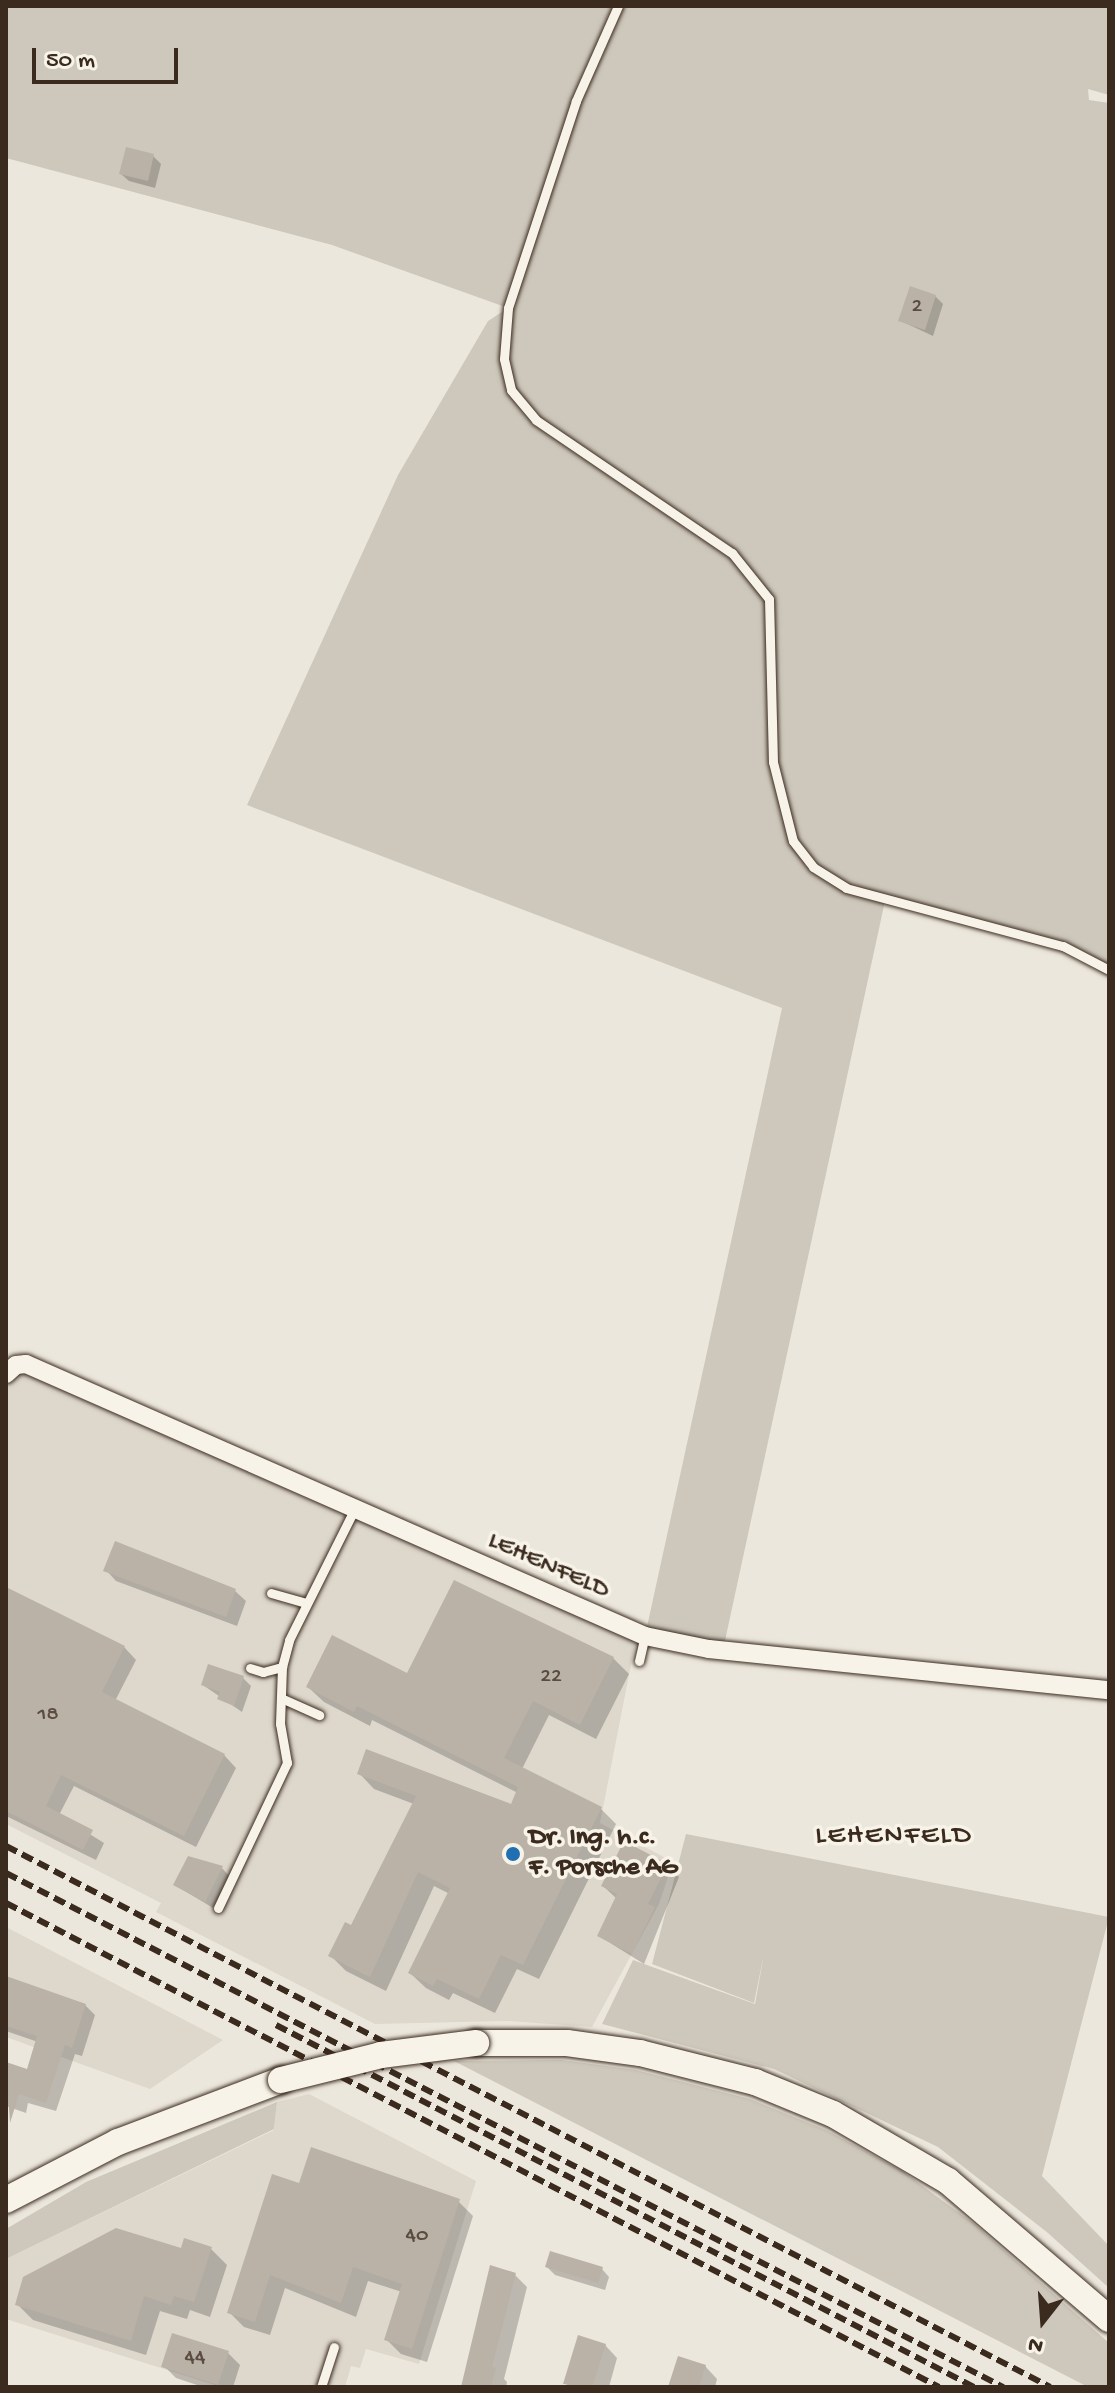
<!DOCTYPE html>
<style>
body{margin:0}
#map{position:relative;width:1115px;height:2393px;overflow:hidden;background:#ece7dc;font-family:"Gochi Hand",sans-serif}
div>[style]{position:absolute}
.built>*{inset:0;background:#ddd7cc}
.green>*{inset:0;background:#cec8bc}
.shadow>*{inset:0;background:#0003}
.building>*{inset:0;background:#bab2a7}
.roads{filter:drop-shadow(0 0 2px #3b2a1e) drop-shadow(0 0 2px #3b2a1e)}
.lane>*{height:9px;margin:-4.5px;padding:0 4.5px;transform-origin:4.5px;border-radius:4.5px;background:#f7f3e8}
.street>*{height:18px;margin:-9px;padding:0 9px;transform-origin:9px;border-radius:9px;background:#f7f3e8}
.secondary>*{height:26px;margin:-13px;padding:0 13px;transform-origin:13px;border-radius:13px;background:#f7f3e8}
.rail>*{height:6px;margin-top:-3px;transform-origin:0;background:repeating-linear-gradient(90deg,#3b2a1e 0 12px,transparent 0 18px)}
.bridges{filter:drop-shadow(0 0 2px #3b2a1e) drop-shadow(0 0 2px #3b2a1e)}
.secondary-bridge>*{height:26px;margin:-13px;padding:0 13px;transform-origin:13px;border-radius:13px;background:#f7f3e8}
.dots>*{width:22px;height:22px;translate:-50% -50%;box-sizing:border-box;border:4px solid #f7f3e8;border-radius:50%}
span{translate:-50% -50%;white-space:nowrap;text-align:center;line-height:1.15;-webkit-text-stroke:7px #f7f3e8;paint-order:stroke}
.number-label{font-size:22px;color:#5b4c40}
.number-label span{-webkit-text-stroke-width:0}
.street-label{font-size:26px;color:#3b2a1e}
.poi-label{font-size:26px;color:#3b2a1e;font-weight:700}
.left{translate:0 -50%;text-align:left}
.neighbourhood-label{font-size:28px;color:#3b2a1e;letter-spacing:2px}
.frame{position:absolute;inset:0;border:8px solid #3b2a1e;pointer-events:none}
.north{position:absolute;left:1003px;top:2281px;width:80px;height:80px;-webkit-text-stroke:6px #f7f3e8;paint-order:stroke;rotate:197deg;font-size:22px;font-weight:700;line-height:32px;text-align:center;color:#3b2a1e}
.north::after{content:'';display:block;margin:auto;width:28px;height:36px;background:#3b2a1e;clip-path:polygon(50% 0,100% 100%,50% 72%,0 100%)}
.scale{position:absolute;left:32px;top:48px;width:146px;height:36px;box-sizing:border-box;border:4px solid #3b2a1e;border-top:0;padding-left:10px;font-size:24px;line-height:28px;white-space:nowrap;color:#3b2a1e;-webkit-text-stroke:6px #f7f3e8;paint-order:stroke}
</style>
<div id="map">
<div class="built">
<div style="clip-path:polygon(16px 1365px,636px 1639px,600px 1823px,673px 1862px,659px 1904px,592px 2027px,507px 2021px,375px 2024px,156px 1912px,161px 1903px,6px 1824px,6px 1394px)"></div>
<div style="clip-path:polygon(6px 1927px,223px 2040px,150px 2089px,6px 2037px)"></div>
<div style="clip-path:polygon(309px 2094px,476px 2181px,419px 2364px,366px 2349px,360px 2368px,351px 2366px,345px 2387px,221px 2387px,6px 2319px,6px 2259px,274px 2130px,277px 2102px)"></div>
</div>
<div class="green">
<div style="clip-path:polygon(6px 6px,1109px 6px,1109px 95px,1088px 89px,1089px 100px,1109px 103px,1109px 970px,1063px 946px,885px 901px,723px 1650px,645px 1636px,782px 1008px,247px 805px,398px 475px,488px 321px,508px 308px,332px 245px,6px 158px)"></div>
<div style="clip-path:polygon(686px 1834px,1109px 1917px,1042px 2176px,1109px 2246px,1109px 2288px,1048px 2233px,938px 2147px,774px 2069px,602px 2024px,633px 1960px,755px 2004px,764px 1954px,754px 2003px,652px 1964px)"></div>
<div style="clip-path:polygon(562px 2060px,636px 2070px,750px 2099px,826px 2130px,902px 2171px,973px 2223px,1109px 2343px,1109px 2387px,1088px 2387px,454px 2061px)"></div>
<div style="clip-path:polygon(277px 2102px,274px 2129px,6px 2259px,6px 2229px,86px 2182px)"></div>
</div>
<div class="shadow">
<div style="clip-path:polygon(153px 156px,161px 164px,155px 188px,129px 181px,121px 174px)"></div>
<div style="clip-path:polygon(935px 296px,943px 304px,933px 336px,901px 321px)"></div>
<div style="clip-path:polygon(116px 1544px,235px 1591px,246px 1601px,237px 1626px,116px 1581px,106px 1570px)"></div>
<div style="clip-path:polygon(6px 1589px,124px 1647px,136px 1660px,115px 1701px,224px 1755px,236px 1768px,196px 1847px,74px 1786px,59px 1815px,104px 1843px,96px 1860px,6px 1816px)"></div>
<div style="clip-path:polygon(613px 1658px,629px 1674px,596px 1739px,549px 1715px,522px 1769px,600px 1808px,616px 1824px,539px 1979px,517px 1969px,495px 2013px,453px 1993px,449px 2000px,426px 1988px,410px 1973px,450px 1894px,434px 1886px,386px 1991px,346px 1971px,330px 1955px,352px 1928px,414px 1804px,374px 1789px,359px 1773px,512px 1807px,518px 1793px,372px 1720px,370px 1726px,324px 1702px,308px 1687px)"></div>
<div style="clip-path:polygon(243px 1678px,251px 1686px,242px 1712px,203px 1685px)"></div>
<div style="clip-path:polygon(667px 1865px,679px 1877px,644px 1964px,599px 1936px,616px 1898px,603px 1886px)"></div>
<div style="clip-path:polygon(222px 1868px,229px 1876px,213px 1908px,175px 1885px)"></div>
<div style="clip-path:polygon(6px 1979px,85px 2005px,95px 2015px,82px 2056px,75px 2054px,56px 2111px,28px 2103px,26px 2113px,6px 2106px,6px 2064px,28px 2071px,38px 2042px,6px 2031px)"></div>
<div style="clip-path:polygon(301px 2186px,458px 2201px,473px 2216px,427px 2362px,401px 2354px,386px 2339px,402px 2292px,368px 2281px,356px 2317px,285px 2288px,270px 2335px,244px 2327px,229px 2312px)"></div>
<div style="clip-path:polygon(211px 2249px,227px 2265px,210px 2317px,190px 2310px,187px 2319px,160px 2311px,146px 2355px,33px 2320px,17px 2304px,182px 2250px)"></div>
<div style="clip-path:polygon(491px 2267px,515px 2275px,527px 2287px,504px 2379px,507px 2382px,506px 2387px,463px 2387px)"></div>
<div style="clip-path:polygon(547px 2267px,602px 2269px,609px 2277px,605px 2290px,555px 2275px)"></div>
<div style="clip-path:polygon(579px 2337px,605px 2345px,617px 2358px,609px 2387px,566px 2387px)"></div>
<div style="clip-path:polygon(228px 2353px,240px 2365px,233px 2387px,203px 2387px,176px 2378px,164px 2366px)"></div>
<div style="clip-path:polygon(705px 2366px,717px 2379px,715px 2387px,671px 2387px)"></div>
</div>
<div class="building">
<div style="clip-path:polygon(126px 147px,154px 154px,148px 181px,119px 174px)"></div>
<div style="clip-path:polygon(910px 286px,936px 295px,925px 330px,898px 321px)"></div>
<div style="clip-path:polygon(115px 1541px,236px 1589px,226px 1617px,103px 1571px)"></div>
<div style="clip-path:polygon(454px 1580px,614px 1657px,580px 1725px,533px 1701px,504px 1758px,602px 1807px,523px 1965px,501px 1955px,479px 1999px,437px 1979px,433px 1986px,408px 1973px,450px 1888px,418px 1872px,370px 1977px,328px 1956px,345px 1922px,351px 1925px,416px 1796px,357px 1774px,366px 1749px,511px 1804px,518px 1787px,357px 1706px,354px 1712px,306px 1687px,332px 1635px,407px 1673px)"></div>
<div style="clip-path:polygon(6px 1587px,125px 1646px,102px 1692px,225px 1754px,184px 1836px,61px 1775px,46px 1806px,93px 1830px,83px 1850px,6px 1811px)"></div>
<div style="clip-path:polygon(208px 1664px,244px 1676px,234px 1706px,217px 1699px,220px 1692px,201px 1685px)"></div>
<div style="clip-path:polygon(624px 1841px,668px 1864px,648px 1904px,655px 1907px,632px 1954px,597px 1936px,617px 1894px,601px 1886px)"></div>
<div style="clip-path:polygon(188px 1856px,223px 1866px,205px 1902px,173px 1885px)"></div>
<div style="clip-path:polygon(6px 1976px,86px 2004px,72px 2048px,65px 2045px,46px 2103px,19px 2094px,10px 2123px,6px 2062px,27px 2069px,37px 2036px,6px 2026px)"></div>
<div style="clip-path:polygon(311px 2147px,460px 2199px,412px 2349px,384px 2340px,402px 2284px,353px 2267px,341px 2303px,270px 2275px,255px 2322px,227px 2313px,272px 2174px,299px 2183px)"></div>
<div style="clip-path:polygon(116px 2228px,181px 2248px,184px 2238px,212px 2247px,194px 2302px,174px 2296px,171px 2305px,144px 2296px,131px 2341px,15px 2305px,23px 2277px)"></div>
<div style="clip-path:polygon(550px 2251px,603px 2267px,598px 2283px,545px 2267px)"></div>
<div style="clip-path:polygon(490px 2265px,516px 2273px,492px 2367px,496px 2368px,491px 2387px,461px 2387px)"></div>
<div style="clip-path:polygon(172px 2333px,229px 2351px,218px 2385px,161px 2367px)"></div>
<div style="clip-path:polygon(578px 2335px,606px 2344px,592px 2387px,563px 2384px)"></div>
<div style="clip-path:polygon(678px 2356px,706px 2365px,699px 2387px,668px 2387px)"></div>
</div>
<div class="roads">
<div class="lane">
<div style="left:618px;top:6px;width:104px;rotate:113.9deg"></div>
<div style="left:576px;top:101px;width:218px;rotate:108.2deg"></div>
<div style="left:508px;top:308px;width:51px;rotate:94.5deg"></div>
<div style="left:504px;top:359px;width:32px;rotate:77deg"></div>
<div style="left:511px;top:390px;width:39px;rotate:50deg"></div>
<div style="left:536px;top:420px;width:237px;rotate:34.2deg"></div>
<div style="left:732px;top:553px;width:59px;rotate:51.2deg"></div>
<div style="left:769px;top:599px;width:163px;rotate:88.6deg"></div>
<div style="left:773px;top:762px;width:81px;rotate:75.8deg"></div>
<div style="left:793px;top:841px;width:33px;rotate:52deg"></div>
<div style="left:813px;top:867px;width:39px;rotate:32deg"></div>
<div style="left:846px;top:888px;width:225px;rotate:15deg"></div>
<div style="left:1063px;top:946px;width:52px;rotate:27.6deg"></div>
<div style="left:271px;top:1593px;width:37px;rotate:16deg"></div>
<div style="left:639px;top:1661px;width:26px;rotate:-77deg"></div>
<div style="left:250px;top:1668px;width:14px;rotate:17deg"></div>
<div style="left:263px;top:1672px;width:20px;rotate:-15deg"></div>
<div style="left:282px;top:1667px;width:28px;rotate:-75deg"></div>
<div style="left:289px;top:1640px;width:145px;rotate:-63.4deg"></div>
<div style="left:281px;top:1698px;width:42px;rotate:24.1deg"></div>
<div style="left:218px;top:1908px;width:161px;rotate:-64.6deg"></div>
<div style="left:287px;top:1763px;width:40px;rotate:-100deg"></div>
<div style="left:280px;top:1724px;width:57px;rotate:-88deg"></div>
<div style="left:321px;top:2387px;width:42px;rotate:-72deg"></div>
</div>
<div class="street">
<div style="left:6px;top:1374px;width:13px;rotate:-42deg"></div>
<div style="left:16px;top:1365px;width:10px;rotate:-6deg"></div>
<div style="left:26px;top:1364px;width:676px;rotate:23.72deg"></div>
<div style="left:645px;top:1636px;width:65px;rotate:11.5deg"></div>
<div style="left:709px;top:1649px;width:402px;rotate:5.9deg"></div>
</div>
<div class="secondary">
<div style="left:476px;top:2043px;width:91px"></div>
<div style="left:567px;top:2043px;width:74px;rotate:7.8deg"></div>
<div style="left:640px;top:2053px;width:119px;rotate:14.2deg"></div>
<div style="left:755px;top:2082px;width:84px;rotate:22.3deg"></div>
<div style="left:833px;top:2114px;width:133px;rotate:30.2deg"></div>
<div style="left:948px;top:2181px;width:212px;rotate:40.6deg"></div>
<div style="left:6px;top:2200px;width:126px;rotate:-27.4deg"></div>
<div style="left:118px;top:2142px;width:174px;rotate:-20.8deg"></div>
</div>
</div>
<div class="rail">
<div style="left:6px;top:1846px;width:1176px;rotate:27.39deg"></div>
<div style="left:6px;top:1873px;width:1122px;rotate:27.27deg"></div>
<div style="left:6px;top:1903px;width:1051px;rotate:27.42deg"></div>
<div style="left:276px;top:2025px;width:786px;rotate:27.41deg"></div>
</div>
<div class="bridges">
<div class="secondary-bridge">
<div style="left:281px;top:2080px;width:103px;rotate:-14deg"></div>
<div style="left:381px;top:2055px;width:96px;rotate:-7.2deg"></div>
</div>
</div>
<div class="dots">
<div style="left:513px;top:1854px;background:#1f6fb2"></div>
</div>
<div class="number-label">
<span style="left:917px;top:308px">2</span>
<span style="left:551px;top:1678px">22</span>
<span style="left:48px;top:1716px">18</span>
<span style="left:417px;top:2237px">40</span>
<span style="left:195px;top:2359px">44</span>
</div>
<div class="street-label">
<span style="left:548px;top:1567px;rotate:24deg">LEHENFELD</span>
</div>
<div class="poi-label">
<span class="left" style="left:529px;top:1854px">Dr. Ing. h.c.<br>F. Porsche AG</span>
</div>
<div class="neighbourhood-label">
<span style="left:894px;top:1837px">LEHENFELD</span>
</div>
<div class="frame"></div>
<div class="north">N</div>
<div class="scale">50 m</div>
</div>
